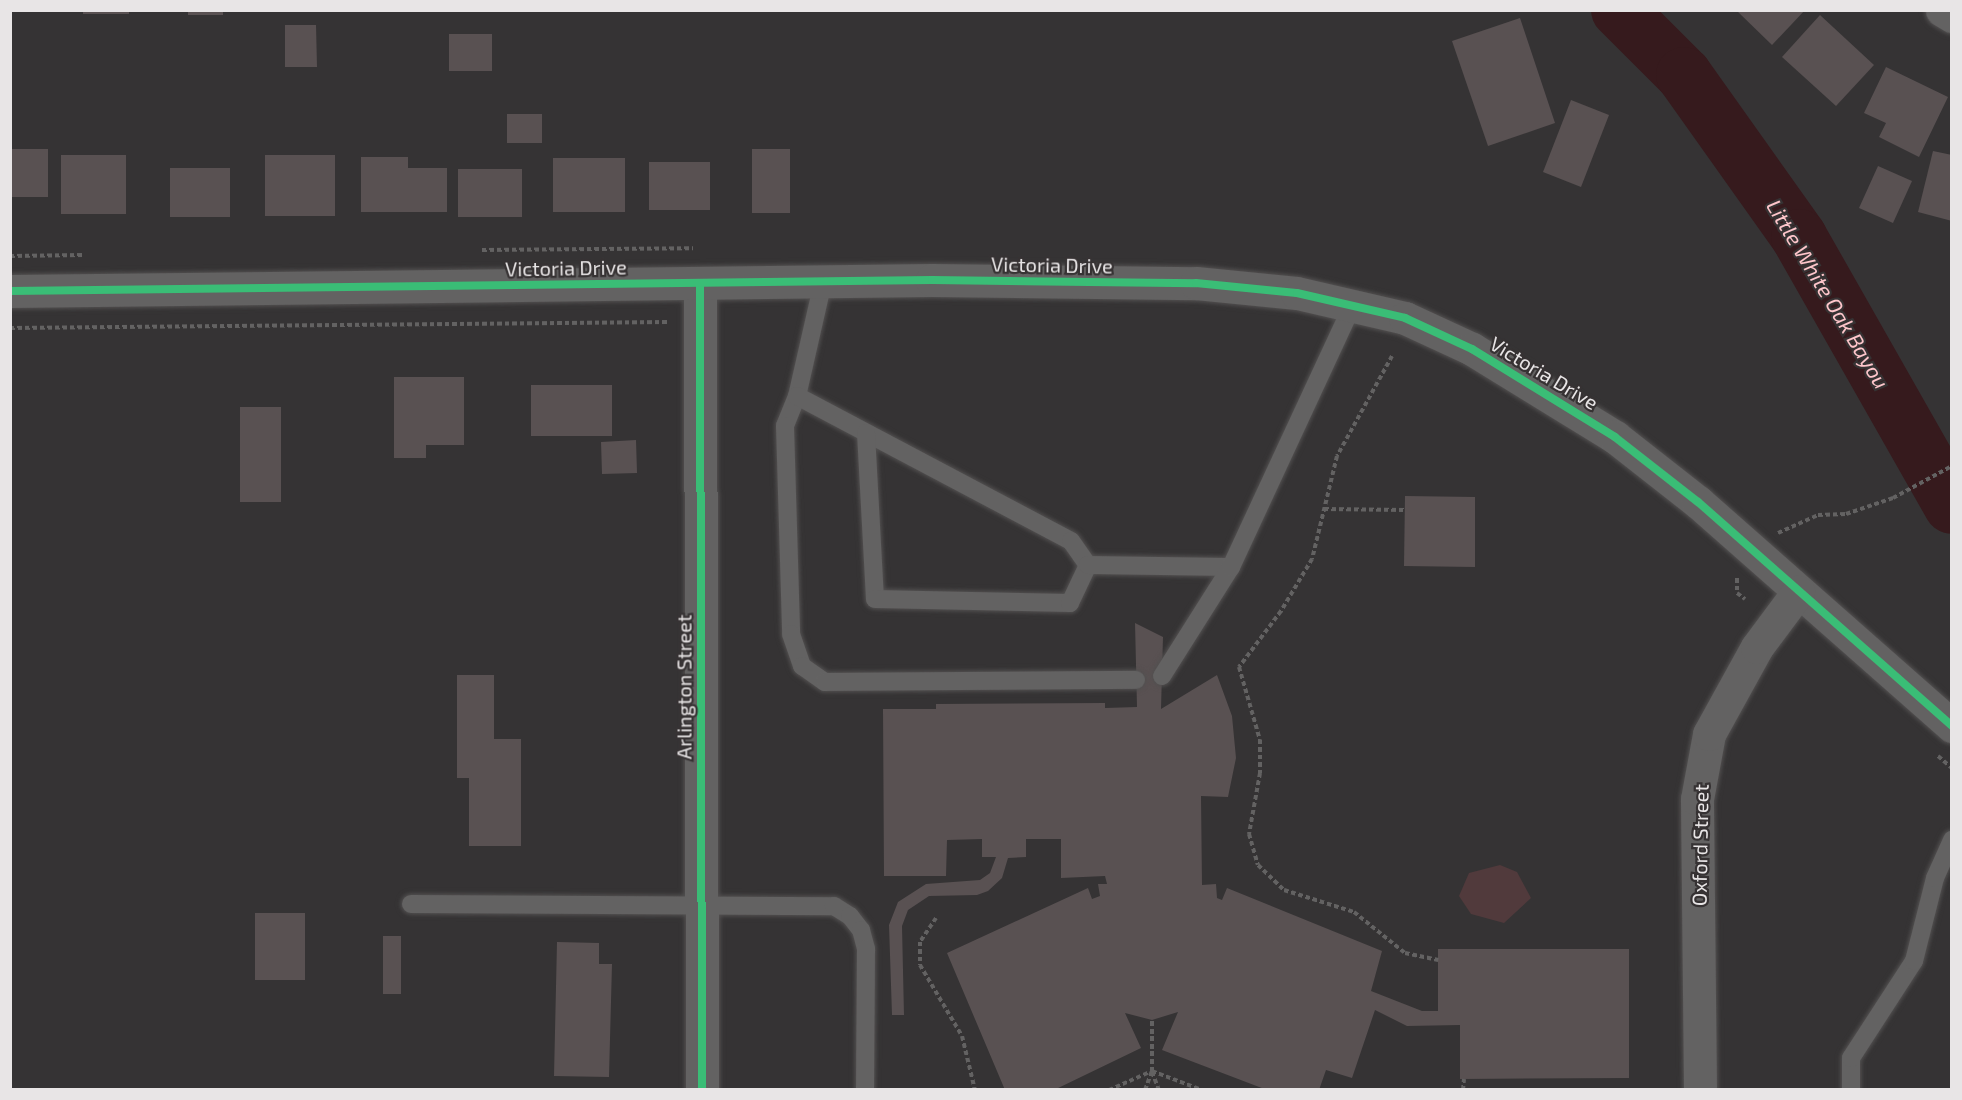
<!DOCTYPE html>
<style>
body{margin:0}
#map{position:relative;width:1962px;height:1100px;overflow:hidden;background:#353334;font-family:"Exo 2",sans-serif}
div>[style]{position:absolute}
.green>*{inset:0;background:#513a3c}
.river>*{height:56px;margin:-28px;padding:0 28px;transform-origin:28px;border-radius:28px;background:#361a1d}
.building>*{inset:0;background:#595152}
.path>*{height:4px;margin-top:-2px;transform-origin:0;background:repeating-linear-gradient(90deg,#636262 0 4.5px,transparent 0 7.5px)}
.roads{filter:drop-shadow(0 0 2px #525050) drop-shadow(0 0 2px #525050)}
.service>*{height:18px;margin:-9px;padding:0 9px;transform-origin:9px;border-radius:9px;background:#636262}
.minor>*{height:33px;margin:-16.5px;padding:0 16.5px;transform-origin:16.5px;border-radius:16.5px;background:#636262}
.tertiary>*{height:33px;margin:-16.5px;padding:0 16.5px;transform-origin:16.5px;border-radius:16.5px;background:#636262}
.cycleway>*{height:8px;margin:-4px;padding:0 4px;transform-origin:4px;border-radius:4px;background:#3abd76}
span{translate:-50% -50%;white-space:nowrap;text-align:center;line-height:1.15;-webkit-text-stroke:4.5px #363233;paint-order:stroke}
.street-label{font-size:20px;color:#e8e5e6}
.water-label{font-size:21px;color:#fec6cb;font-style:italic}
.frame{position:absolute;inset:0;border:12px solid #e8e5e6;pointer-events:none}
</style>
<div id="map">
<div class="green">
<div style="clip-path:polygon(1500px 865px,1517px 872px,1531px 898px,1504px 923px,1471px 914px,1459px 896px,1469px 873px)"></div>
</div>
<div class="river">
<div style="left:1619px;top:10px;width:92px;rotate:45deg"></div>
<div style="left:1684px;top:75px;width:199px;rotate:54.6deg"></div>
<div style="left:1799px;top:237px;width:309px;rotate:60.4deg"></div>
</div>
<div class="building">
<div style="clip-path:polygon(83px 10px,129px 10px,129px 14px,83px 14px)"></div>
<div style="clip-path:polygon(188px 10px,223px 10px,223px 15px,188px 15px)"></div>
<div style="clip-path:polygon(1736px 10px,1805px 10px,1772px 45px)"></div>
<div style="clip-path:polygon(1820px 15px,1874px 65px,1836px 106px,1782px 57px)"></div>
<div style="clip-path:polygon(1520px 18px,1555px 123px,1488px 146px,1452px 41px)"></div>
<div style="clip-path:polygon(285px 25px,316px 25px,317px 67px,285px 67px)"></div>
<div style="clip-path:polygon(449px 34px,492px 34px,492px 71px,449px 71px)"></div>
<div style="clip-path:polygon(1886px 67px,1948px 97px,1919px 157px,1879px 137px,1886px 123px,1864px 113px)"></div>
<div style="clip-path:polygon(1571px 100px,1609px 115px,1581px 187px,1543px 172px)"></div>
<div style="clip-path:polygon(507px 114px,542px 114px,542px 143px,507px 143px)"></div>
<div style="clip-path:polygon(10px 149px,48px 149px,48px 197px,10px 197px)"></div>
<div style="clip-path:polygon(752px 149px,790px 149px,790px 213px,752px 213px)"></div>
<div style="clip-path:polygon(1933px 151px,1952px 155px,1952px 221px,1918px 212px)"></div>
<div style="clip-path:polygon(61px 155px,126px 155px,126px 214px,61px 214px)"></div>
<div style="clip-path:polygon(265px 155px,335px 155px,335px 216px,265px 216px)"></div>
<div style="clip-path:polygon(361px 157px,408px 157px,408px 168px,447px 168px,447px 212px,361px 212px)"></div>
<div style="clip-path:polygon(553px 158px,625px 158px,625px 212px,553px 212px)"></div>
<div style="clip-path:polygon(649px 162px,710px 162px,710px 210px,649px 210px)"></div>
<div style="clip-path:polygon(1878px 166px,1912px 181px,1893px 223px,1859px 208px)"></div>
<div style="clip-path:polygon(170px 168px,230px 168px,230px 217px,170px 217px)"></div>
<div style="clip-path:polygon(458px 169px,522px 169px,522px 217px,458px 217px)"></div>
<div style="clip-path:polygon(394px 377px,464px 377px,464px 445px,426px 445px,426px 458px,394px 458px)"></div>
<div style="clip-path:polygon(531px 385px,612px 385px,612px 436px,531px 436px)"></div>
<div style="clip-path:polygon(240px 407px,281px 407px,281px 502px,240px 502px)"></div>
<div style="clip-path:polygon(636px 440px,637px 473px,602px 474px,601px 442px)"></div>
<div style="clip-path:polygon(1405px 496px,1475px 497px,1475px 567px,1404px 566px)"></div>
<div style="clip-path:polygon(1135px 623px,1163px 637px,1161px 709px,1217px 675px,1232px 716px,1236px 758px,1228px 797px,1201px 796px,1202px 885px,1216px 884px,1217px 898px,1222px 900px,1227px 888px,1382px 951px,1371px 991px,1422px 1011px,1438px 1011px,1438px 949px,1629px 949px,1629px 1078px,1460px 1079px,1460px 1025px,1407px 1026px,1375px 1010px,1352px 1078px,1326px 1070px,1319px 1090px,1267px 1090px,1162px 1050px,1178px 1012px,1152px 1020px,1125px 1013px,1141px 1048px,1054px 1090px,1005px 1090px,947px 953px,1088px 888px,1092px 899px,1100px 896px,1098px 884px,1107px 884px,1105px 876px,1061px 878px,1061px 839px,1026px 839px,1026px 857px,1008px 858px,1002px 878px,988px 891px,977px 895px,929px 896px,908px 910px,902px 926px,904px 1015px,892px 1015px,889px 925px,898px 902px,926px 884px,980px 880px,990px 873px,996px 857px,982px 857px,982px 839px,947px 840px,946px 876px,884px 876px,883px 709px,936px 709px,936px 704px,1105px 703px,1105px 708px,1137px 707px)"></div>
<div style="clip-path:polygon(457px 675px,494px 675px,494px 739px,521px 739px,521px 846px,469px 846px,469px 778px,457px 778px)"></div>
<div style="clip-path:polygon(255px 913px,305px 913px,305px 980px,255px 980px)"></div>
<div style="clip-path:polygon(383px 936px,401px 936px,401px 994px,383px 994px)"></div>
<div style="clip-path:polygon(557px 942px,599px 943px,599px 964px,612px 964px,609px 1077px,554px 1076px)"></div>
</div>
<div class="path">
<div style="left:482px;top:250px;width:211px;rotate:-0.5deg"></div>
<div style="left:10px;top:256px;width:74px;rotate:-0.8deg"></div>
<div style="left:10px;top:328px;width:658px;rotate:-0.52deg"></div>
<div style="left:1392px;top:356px;width:114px;rotate:118.8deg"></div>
<div style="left:1337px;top:456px;width:106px;rotate:103.6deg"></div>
<div style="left:1312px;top:559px;width:61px;rotate:120.8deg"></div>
<div style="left:1281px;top:611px;width:70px;rotate:126.9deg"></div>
<div style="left:1239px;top:667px;width:76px;rotate:74deg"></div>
<div style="left:1260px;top:740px;width:33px;rotate:90deg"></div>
<div style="left:1260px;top:773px;width:62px;rotate:100.2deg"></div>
<div style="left:1249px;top:834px;width:32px;rotate:74deg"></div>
<div style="left:1258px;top:865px;width:36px;rotate:44deg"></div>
<div style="left:1284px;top:890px;width:73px;rotate:17.4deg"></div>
<div style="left:1354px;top:912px;width:65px;rotate:38.8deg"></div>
<div style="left:1405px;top:953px;width:34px;rotate:12deg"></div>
<div style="left:1324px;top:509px;width:81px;rotate:0.7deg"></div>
<div style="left:1778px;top:533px;width:44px;rotate:-24.2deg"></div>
<div style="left:1818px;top:515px;width:28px;rotate:-2deg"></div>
<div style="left:1846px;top:514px;width:50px;rotate:-18.8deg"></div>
<div style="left:1893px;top:498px;width:67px;rotate:-28.5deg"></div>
<div style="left:1737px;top:578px;width:15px;rotate:90deg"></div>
<div style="left:1737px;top:593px;width:10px;rotate:37deg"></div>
<div style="left:1938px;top:756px;width:18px;rotate:41deg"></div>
<div style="left:936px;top:918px;width:29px;rotate:124deg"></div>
<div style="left:920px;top:942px;width:23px;rotate:90deg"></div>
<div style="left:920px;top:965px;width:82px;rotate:59.4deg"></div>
<div style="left:962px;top:1036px;width:56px;rotate:76.5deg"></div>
<div style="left:1152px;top:1072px;width:19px;rotate:69deg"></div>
<div style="left:1109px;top:1090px;width:47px;rotate:-23.8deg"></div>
<div style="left:1152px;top:1071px;width:53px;rotate:20.8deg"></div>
<div style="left:1145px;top:1090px;width:20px;rotate:-70deg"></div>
<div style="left:1152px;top:1071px;width:51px;rotate:-90deg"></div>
<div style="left:1463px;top:1090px;width:11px;rotate:-85deg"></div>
</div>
<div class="roads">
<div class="service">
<div style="left:823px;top:282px;width:117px;rotate:102.8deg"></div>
<div style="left:797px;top:396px;width:32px;rotate:112deg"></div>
<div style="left:785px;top:426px;width:208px;rotate:88.3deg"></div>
<div style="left:791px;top:634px;width:34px;rotate:71deg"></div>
<div style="left:802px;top:666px;width:28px;rotate:35deg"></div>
<div style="left:825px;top:682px;width:311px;rotate:-0.4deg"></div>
<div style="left:797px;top:396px;width:310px;rotate:27.9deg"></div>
<div style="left:1071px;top:541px;width:29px;rotate:55deg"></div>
<div style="left:866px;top:433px;width:166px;rotate:86.9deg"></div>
<div style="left:875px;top:599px;width:195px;rotate:1.2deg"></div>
<div style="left:1070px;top:603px;width:42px;rotate:-64.7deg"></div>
<div style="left:1088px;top:565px;width:143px;rotate:0.8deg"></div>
<div style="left:1231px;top:567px;width:129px;rotate:122.3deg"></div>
<div style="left:1231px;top:567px;width:288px;rotate:-65.1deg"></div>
<div style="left:411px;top:904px;width:423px;rotate:0.3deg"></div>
<div style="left:834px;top:906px;width:19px;rotate:32deg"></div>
<div style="left:850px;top:916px;width:18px;rotate:52deg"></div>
<div style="left:861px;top:930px;width:20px;rotate:75deg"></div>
<div style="left:866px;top:949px;width:141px;rotate:90.4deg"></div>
<div style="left:1851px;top:1090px;width:32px;rotate:-90deg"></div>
<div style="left:1851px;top:1058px;width:116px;rotate:-57deg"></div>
<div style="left:1914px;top:961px;width:86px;rotate:-75.8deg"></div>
<div style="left:1935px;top:878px;width:42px;rotate:-65.9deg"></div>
</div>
<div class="minor">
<div style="left:1942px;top:10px;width:12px;rotate:31deg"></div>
<div style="left:700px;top:284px;width:806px;rotate:89.86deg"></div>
</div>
<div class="tertiary">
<div style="left:10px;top:291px;width:922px;rotate:-0.68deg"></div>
<div style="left:932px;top:280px;width:264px;rotate:0.7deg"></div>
<div style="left:1196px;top:283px;width:101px;rotate:5.7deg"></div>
<div style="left:1297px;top:293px;width:111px;rotate:13deg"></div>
<div style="left:1405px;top:318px;width:74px;rotate:24.8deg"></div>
<div style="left:1472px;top:349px;width:168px;rotate:31.6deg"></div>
<div style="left:1615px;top:437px;width:105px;rotate:38.1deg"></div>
<div style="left:1698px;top:502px;width:339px;rotate:41.4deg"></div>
<div style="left:1700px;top:1090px;width:291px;rotate:-90.6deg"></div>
<div style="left:1697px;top:799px;width:66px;rotate:-79.5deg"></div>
<div style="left:1709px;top:734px;width:99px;rotate:-61.1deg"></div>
<div style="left:1757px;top:647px;width:69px;rotate:-53.3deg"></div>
</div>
</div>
<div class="cycleway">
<div style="left:700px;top:284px;width:806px;rotate:89.86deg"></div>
<div style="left:10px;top:291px;width:922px;rotate:-0.68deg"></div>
<div style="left:932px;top:280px;width:264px;rotate:0.7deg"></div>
<div style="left:1196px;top:283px;width:101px;rotate:5.7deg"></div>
<div style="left:1297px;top:293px;width:111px;rotate:13deg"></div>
<div style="left:1405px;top:318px;width:74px;rotate:24.8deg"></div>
<div style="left:1472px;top:349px;width:168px;rotate:31.6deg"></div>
<div style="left:1615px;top:437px;width:105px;rotate:38.1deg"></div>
<div style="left:1698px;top:502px;width:339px;rotate:41.4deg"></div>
</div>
<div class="street-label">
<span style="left:1052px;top:265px;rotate:1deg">Victoria Drive</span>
<span style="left:566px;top:268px;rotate:-1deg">Victoria Drive</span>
<span style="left:1544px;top:373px;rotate:31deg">Victoria Drive</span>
<span style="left:684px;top:687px;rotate:-90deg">Arlington Street</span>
<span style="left:1700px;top:845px;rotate:-89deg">Oxford Street</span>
</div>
<div class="water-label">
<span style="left:1828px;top:294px;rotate:59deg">Little White Oak Bayou</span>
</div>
<div class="frame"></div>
</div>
